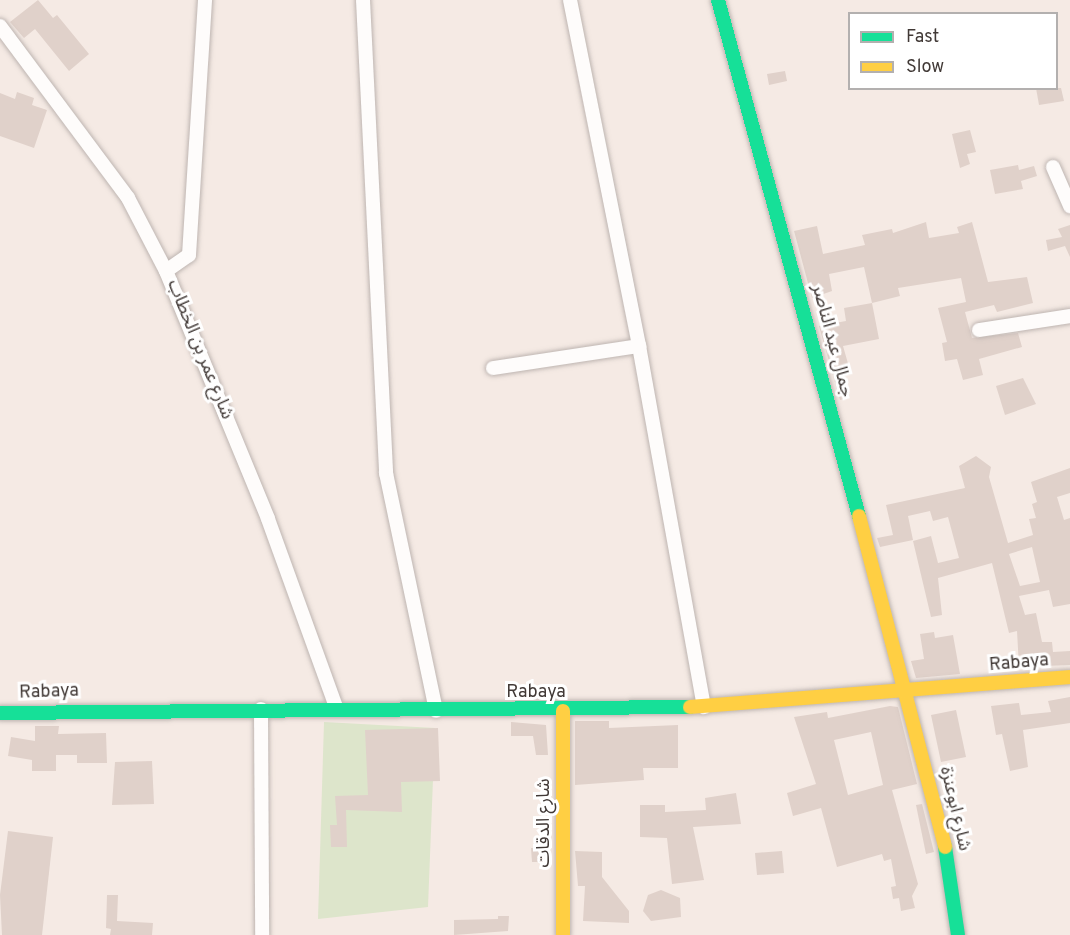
<!DOCTYPE html>
<meta charset="utf-8">
<style>
body{margin:0}
#map{position:relative;width:1070px;height:935px;overflow:hidden;background:#f5eae4;font-family:Overpass,"Noto Sans Arabic",sans-serif}
div>[style]{position:absolute}
.green>*{inset:0;background:#dde5cb}
.building>*{inset:0;background:#e0d1ca}
.roads{filter:drop-shadow(0 0 2px #beb5b1) drop-shadow(0 0 2px #beb5b1)}
.street>*{height:14px;margin:-7px;padding:0 7px;transform-origin:7px;border-radius:7px;background:#fefcfb}
.fast>*{height:14px;margin:-7px;padding:0 7px;transform-origin:7px;border-radius:7px;background:#16e098}
.slow>*{height:14px;margin:-7px;padding:0 7px;transform-origin:7px;border-radius:7px;background:#ffcf43}
span{translate:-50% -50%;white-space:nowrap;text-align:center;line-height:1.15;-webkit-text-stroke:6px #fff;paint-order:stroke}
.street-label{font-size:18px;color:#413936}
.legend{position:absolute;left:848px;top:12px;width:210px;height:78px;box-sizing:border-box;background:#fff;border:2px solid #b3b0af;margin:0;padding:8px 10px;list-style:none;font-size:18px;color:#413936}
.legend li{display:flex;align-items:center;gap:12px;height:30px}
.legend b{width:30px;border:2px solid #b3b0af}
</style>
<div id="map">
<div class="green">
<div style="clip-path:polygon(324px 722px,435px 728px,428px 907px,318px 919px)"></div>
</div>
<div class="building">
<div style="clip-path:polygon(38px 0,53px 18px,57px 15px,89px 54px,69px 71px,35px 29px,24px 38px,10px 22px)"></div>
<div style="clip-path:polygon(785px 71px,787px 81px,769px 85px,767px 74px)"></div>
<div style="clip-path:polygon(1036px 88px,1061px 88px,1064px 101px,1039px 105px)"></div>
<div style="clip-path:polygon(17px 92px,34px 98px,32px 105px,47px 110px,34px 148px,0 136px,0 93px,15px 99px)"></div>
<div style="clip-path:polygon(970px 130px,976px 152px,967px 154px,970px 164px,960px 168px,952px 134px)"></div>
<div style="clip-path:polygon(1018px 165px,1019px 170px,1034px 166px,1037px 176px,1021px 181px,1023px 189px,995px 194px,990px 170px)"></div>
<div style="clip-path:polygon(926px 222px,929px 238px,959px 233px,957px 227px,972px 222px,988px 282px,1027px 277px,1033px 303px,997px 312px,994px 305px,965px 312px,972px 338px,1018px 333px,1022px 347px,979px 359px,983px 375px,963px 380px,957px 359px,945px 361px,942px 343px,947px 342px,938px 308px,966px 302px,961px 278px,898px 288px,900px 296px,872px 303px,864px 267px,829px 274px,832px 291px,812px 298px,794px 231px,817px 226px,823px 254px,865px 245px,862px 235px,892px 229px,893px 233px)"></div>
<div style="clip-path:polygon(1070px 225px,1070px 257px,1065px 246px,1048px 251px,1046px 240px,1062px 237px,1058px 229px)"></div>
<div style="clip-path:polygon(872px 303px,879px 339px,843px 346px,851px 374px,842px 376px,848px 398px,840px 400px,819px 326px,846px 321px,844px 308px)"></div>
<div style="clip-path:polygon(1023px 378px,1036px 404px,1005px 415px,996px 386px)"></div>
<div style="clip-path:polygon(evenodd,976px 456px,991px 467px,989px 477px,1008px 543px,1033px 535px,1029px 519px,1036px 518px,1032px 504px,1037px 502px,1031px 482px,1070px 468px,1070px 493px,1057px 497px,1064px 520px,1070px 518px,1070px 604px,1053px 607px,1049px 590px,1019px 596px,1025px 615px,1036px 613px,1042px 642px,1052px 642px,1053px 652px,1070px 651px,1070px 665px,1019px 667px,1017px 631px,1009px 633px,992px 563px,938px 578px,942px 615px,931px 617px,913px 541px,931px 536px,938px 563px,959px 558px,948px 517px,933px 521px,930px 511px,908px 516px,913px 540px,880px 547px,877px 538px,893px 535px,886px 505px,965px 488px,959px 466px,976px 456px,1032px 547px,1040px 582px,1020px 586px,1009px 554px,1032px 547px)"></div>
<div style="clip-path:polygon(934px 632px,935px 638px,953px 635px,960px 674px,916px 678px,911px 661px,924px 659px,920px 634px)"></div>
<div style="clip-path:polygon(1070px 697px,1070px 723px,1023px 730px,1028px 767px,1010px 771px,1002px 734px,996px 735px,991px 706px,1019px 703px,1021px 715px,1051px 712px,1048px 701px)"></div>
<div style="clip-path:polygon(evenodd,890px 706px,898px 707px,917px 784px,892px 790px,918px 884px,912px 896px,915px 908px,901px 911px,899px 898px,893px 899px,891px 887px,896px 886px,891px 859px,884px 861px,882px 854px,837px 867px,821px 808px,793px 816px,787px 793px,816px 784px,794px 717px,827px 712px,828px 718px,890px 706px,871px 732px,883px 785px,848px 795px,834px 740px,871px 732px)"></div>
<div style="clip-path:polygon(956px 710px,966px 757px,941px 762px,931px 715px)"></div>
<div style="clip-path:polygon(575px 721px,609px 721px,609px 728px,678px 725px,678px 768px,643px 768px,644px 780px,575px 785px)"></div>
<div style="clip-path:polygon(511px 722px,546px 725px,548px 755px,536px 755px,533px 736px,511px 736px)"></div>
<div style="clip-path:polygon(35px 726px,59px 726px,58px 734px,106px 733px,107px 763px,77px 763px,77px 755px,56px 755px,56px 771px,32px 771px,32px 760px,8px 756px,11px 737px,35px 741px)"></div>
<div style="clip-path:polygon(438px 728px,440px 781px,401px 782px,402px 812px,346px 810px,347px 847px,331px 847px,330px 825px,337px 825px,335px 796px,368px 795px,365px 730px)"></div>
<div style="clip-path:polygon(152px 761px,154px 804px,112px 805px,115px 762px)"></div>
<div style="clip-path:polygon(736px 793px,741px 824px,693px 827px,704px 880px,672px 884px,667px 838px,640px 837px,640px 805px,665px 805px,665px 812px,706px 810px,705px 798px)"></div>
<div style="clip-path:polygon(922px 804px,934px 852px,926px 854px,916px 805px)"></div>
<div style="clip-path:polygon(8px 831px,53px 837px,42px 935px,2px 935px,0 895px)"></div>
<div style="clip-path:polygon(531px 848px,548px 848px,548px 862px,532px 862px)"></div>
<div style="clip-path:polygon(575px 851px,602px 852px,602px 877px,629px 911px,629px 923px,583px 921px,585px 886px,578px 886px)"></div>
<div style="clip-path:polygon(782px 851px,784px 873px,757px 875px,755px 853px)"></div>
<div style="clip-path:polygon(661px 890px,680px 898px,681px 917px,651px 921px,643px 911px,648px 895px)"></div>
<div style="clip-path:polygon(107px 895px,118px 895px,117px 921px,153px 923px,152px 935px,110px 935px,111px 929px,106px 928px)"></div>
<div style="clip-path:polygon(498px 916px,509px 916px,508px 931px,454px 935px,454px 920px,498px 919px)"></div>
</div>
<div class="roads">
<div class="street">
<div style="left:363px;top:0;width:474px;rotate:87.2deg"></div>
<div style="left:386px;top:473px;width:243px;rotate:78.1deg"></div>
<div style="left:570px;top:0;width:353px;rotate:78.7deg"></div>
<div style="left:639px;top:346px;width:367px;rotate:79.8deg"></div>
<div style="left:0;top:26px;width:214px;rotate:53.3deg"></div>
<div style="left:128px;top:198px;width:82px;rotate:62.5deg"></div>
<div style="left:166px;top:271px;width:268px;rotate:67.6deg"></div>
<div style="left:268px;top:519px;width:200px;rotate:70.1deg"></div>
<div style="left:1053px;top:167px;width:43px;rotate:66.4deg"></div>
<div style="left:166px;top:271px;width:28px;rotate:-35deg"></div>
<div style="left:189px;top:255px;width:256px;rotate:-86.4deg"></div>
<div style="left:979px;top:330px;width:92px;rotate:-8.7deg"></div>
<div style="left:493px;top:368px;width:148px;rotate:-8.6deg"></div>
<div style="left:261px;top:709px;width:226px;rotate:89.7deg"></div>
</div>
<div class="fast">
<div style="left:718px;top:0;width:535px;rotate:74.72deg"></div>
<div style="left:0;top:713px;width:690px;rotate:-0.5deg"></div>
<div style="left:945px;top:847px;width:89px;rotate:81.6deg"></div>
</div>
<div class="slow">
<div style="left:859px;top:516px;width:342px;rotate:75.4deg"></div>
<div style="left:690px;top:707px;width:381px;rotate:-4.5deg"></div>
<div style="left:563px;top:711px;width:224px;rotate:90deg"></div>
</div>
</div>
<div class="street-label">
<span style="left:831px;top:341px;rotate:75deg">جمال عبد الناصر</span>
<span style="left:199px;top:350px;rotate:68deg">شارع عمر بن الخطاب</span>
<span style="left:1019px;top:664px;rotate:-5deg">Rabaya</span>
<span style="left:49px;top:693px;rotate:-2deg">Rabaya</span>
<span style="left:536px;top:693px">Rabaya</span>
<span style="left:954px;top:809px;rotate:77deg">شارع ابوعنزة</span>
<span style="left:545px;top:823px;rotate:-90deg">شارع الدقات</span>
</div>
<ul class="legend">
<li><b style="height:8px;background:#16e098"></b>Fast</li>
<li><b style="height:8px;background:#ffcf43"></b>Slow</li>
</ul>
</div>
